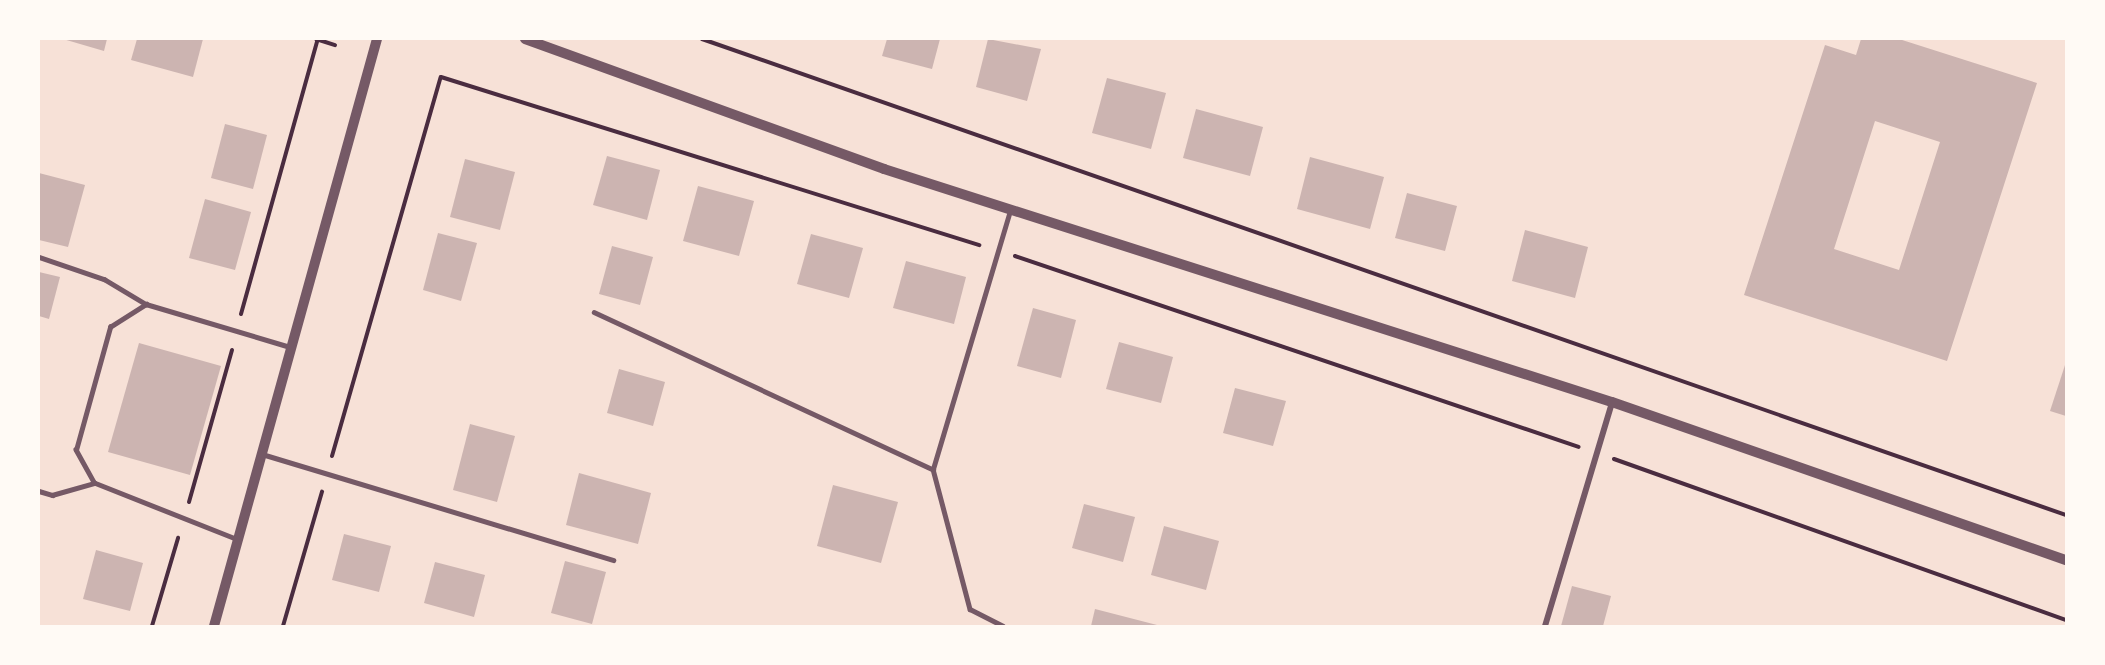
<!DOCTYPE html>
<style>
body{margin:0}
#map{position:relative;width:2105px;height:665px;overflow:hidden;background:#f7e1d7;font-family:"PT Sans Narrow",sans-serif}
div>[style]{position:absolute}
.building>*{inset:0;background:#ccb4b1}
.path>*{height:4px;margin:-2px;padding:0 2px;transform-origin:2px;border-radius:2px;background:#4a2c40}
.service>*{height:4.5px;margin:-2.25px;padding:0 2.25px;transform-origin:2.25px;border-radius:2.25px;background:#755966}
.minor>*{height:6px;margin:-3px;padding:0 3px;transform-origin:3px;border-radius:3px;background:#755966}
.tertiary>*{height:10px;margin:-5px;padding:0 5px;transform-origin:5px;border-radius:5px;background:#755966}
span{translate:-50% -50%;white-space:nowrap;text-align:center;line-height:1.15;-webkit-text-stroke:5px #fffaf5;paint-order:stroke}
.frame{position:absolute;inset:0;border:40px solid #fffaf5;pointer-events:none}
</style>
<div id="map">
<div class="building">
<div style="clip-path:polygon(63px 39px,107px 39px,104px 51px)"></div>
<div style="clip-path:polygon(137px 39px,203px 39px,193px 77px,131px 60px)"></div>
<div style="clip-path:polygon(887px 39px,940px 39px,932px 69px,882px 56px)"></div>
<div style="clip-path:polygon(988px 39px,1041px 49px,1027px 101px,976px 87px)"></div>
<div style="clip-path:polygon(evenodd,1861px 39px,1899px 39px,2037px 83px,1947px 361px,1744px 295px,1825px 45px,1856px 55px,1861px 39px,1875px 121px,1940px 142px,1899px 270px,1834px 249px,1875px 121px)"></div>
<div style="clip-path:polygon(1107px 78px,1166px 93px,1151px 149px,1092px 133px)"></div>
<div style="clip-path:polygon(1196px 109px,1263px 127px,1250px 176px,1183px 158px)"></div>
<div style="clip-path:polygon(225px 124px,267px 135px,253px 189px,211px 178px)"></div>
<div style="clip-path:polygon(607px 156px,660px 170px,647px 220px,593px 205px)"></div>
<div style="clip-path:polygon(1310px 157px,1384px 177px,1370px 229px,1297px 209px)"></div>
<div style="clip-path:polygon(465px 159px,515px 172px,500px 230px,450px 217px)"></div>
<div style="clip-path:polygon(39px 173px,85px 185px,68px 247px,39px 240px)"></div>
<div style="clip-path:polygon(698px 186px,754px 201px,739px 256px,683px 241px)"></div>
<div style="clip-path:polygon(1407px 193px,1457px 206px,1445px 251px,1395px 238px)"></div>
<div style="clip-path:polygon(205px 199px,251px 212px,235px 270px,189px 258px)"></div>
<div style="clip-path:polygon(1525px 230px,1588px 247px,1575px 298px,1512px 281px)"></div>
<div style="clip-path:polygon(438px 233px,477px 243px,461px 301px,423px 290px)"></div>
<div style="clip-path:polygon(811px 234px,863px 248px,849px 298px,797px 284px)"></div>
<div style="clip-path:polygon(612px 246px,653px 257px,640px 305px,599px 294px)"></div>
<div style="clip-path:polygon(906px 261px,966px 277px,954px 324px,893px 308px)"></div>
<div style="clip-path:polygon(39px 272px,60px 277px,49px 319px,39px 316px)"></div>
<div style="clip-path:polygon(1033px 308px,1076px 320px,1061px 378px,1017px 366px)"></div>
<div style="clip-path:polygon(1119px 342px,1173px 357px,1161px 403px,1106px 389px)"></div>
<div style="clip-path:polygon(139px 343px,221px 366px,190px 475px,108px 452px)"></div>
<div style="clip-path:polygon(2066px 362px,2066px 416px,2050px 411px)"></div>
<div style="clip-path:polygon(619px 369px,665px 382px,653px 426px,607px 413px)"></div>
<div style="clip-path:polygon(1235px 388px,1286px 401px,1273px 446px,1223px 433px)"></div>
<div style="clip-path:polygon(470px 424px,515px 436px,497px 502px,453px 490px)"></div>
<div style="clip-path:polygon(579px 473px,651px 493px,638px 544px,566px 525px)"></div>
<div style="clip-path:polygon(833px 485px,898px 502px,881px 563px,817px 546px)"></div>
<div style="clip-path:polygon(1084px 504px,1135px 517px,1123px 562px,1072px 548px)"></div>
<div style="clip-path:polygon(1164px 526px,1219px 541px,1206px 590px,1151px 575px)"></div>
<div style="clip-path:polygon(344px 534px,391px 546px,379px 592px,332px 580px)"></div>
<div style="clip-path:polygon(96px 550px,143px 563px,130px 611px,83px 599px)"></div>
<div style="clip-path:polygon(565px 561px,606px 572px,592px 624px,551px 613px)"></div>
<div style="clip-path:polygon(435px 562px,485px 575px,474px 617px,424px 603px)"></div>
<div style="clip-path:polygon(1572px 586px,1611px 596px,1603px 626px,1561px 626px)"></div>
<div style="clip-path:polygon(1095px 609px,1157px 625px,1157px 626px,1091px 626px)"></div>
</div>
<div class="path">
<div style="left:316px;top:39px;width:20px;rotate:18deg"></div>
<div style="left:702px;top:39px;width:1445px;rotate:19.24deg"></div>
<div style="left:1015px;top:256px;width:595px;rotate:18.71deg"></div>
<div style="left:241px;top:314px;width:286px;rotate:-74.4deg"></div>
<div style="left:332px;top:456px;width:394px;rotate:-74deg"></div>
<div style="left:441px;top:77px;width:564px;rotate:17.34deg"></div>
<div style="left:1614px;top:459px;width:480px;rotate:19.6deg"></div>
<div style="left:189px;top:502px;width:158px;rotate:-74.2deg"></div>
<div style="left:152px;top:626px;width:92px;rotate:-73.5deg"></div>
<div style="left:283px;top:626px;width:140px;rotate:-73.8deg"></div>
</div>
<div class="service">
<div style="left:39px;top:257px;width:69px;rotate:18.7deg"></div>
<div style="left:104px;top:279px;width:49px;rotate:30.8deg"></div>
<div style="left:594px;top:312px;width:374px;rotate:24.9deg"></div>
<div style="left:933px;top:469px;width:145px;rotate:75.2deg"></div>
<div style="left:970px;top:609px;width:37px;rotate:27deg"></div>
<div style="left:262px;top:454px;width:367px;rotate:16.8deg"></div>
<div style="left:933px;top:469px;width:270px;rotate:-73.4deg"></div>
<div style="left:39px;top:491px;width:14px;rotate:17deg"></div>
<div style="left:52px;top:495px;width:44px;rotate:-15.9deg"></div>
<div style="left:238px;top:540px;width:155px;rotate:-158.4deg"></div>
<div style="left:94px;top:483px;width:38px;rotate:-119deg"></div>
<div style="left:76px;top:450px;width:128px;rotate:-74.5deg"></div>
<div style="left:110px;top:327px;width:43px;rotate:-32.6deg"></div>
<div style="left:146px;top:304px;width:150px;rotate:16.6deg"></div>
</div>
<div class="minor">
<div style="left:1545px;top:626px;width:234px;rotate:-73.3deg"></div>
</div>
<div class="tertiary">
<div style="left:525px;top:39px;width:382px;rotate:19.9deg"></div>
<div style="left:884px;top:169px;width:764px;rotate:17.75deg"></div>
<div style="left:1612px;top:402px;width:481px;rotate:19.2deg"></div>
<div style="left:214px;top:626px;width:609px;rotate:-74.48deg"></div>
</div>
<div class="frame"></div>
</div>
